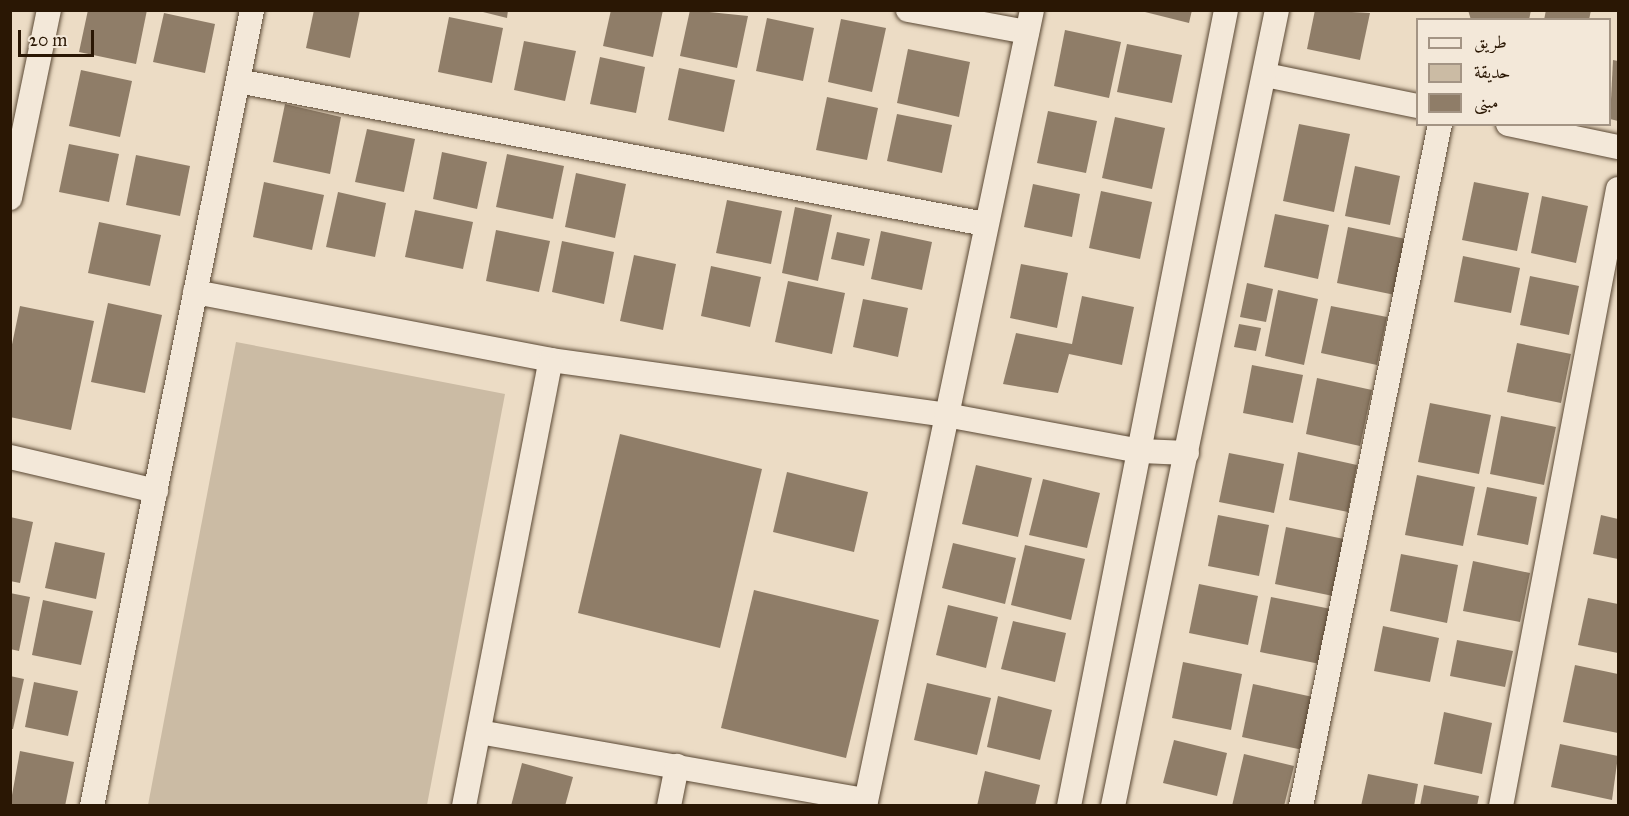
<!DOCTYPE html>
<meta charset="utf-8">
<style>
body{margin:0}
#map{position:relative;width:1629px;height:816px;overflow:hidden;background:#ecdcc5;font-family:"IM FELL Great Primer",Amiri,serif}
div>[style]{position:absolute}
.green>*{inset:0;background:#cbbba4}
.building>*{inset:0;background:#8f7d68}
.roads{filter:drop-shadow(0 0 2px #5a4834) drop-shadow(0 0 2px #5a4834)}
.minor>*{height:24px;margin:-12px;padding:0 12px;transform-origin:12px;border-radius:12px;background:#f3e8d9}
span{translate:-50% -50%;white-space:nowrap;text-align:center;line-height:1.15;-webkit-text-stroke:4.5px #f3e8d9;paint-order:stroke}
.frame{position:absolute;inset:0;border:12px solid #2a1704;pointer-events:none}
.legend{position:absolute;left:1416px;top:18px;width:195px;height:108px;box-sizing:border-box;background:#f3e8d9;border:2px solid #a39484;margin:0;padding:8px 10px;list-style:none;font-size:18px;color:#2a1704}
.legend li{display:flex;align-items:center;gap:12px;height:30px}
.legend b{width:30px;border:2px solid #a39484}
.scale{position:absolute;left:18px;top:30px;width:76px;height:27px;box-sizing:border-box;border:3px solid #2a1704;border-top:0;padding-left:8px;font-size:18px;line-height:21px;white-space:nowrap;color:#2a1704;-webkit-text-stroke:4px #f3e8d9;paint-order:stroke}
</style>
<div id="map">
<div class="green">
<div style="clip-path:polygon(236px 342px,505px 394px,427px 805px,148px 805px)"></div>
</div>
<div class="building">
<div style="clip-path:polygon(88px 10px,147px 10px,136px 64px,79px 52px)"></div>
<div style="clip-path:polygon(314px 10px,360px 10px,350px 58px,306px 48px)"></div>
<div style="clip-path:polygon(475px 10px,508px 10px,507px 18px)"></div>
<div style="clip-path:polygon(611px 10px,663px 10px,653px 57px,603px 46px)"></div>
<div style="clip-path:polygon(690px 10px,748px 16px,737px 68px,680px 56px)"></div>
<div style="clip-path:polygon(1137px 10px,1192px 10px,1189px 23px)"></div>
<div style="clip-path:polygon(1315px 10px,1370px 13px,1360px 60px,1307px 49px)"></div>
<div style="clip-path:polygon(1468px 10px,1531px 10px,1529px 20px,1471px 20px)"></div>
<div style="clip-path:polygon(1546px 10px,1591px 10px,1589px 20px,1544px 20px)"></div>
<div style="clip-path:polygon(164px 13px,215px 24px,205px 73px,153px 62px)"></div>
<div style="clip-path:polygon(449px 17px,503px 28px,492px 83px,438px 72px)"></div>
<div style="clip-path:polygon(767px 18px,814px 28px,803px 81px,756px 71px)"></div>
<div style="clip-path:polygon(841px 19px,886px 28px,872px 92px,828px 82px)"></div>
<div style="clip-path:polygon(1065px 30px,1121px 42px,1109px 98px,1054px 86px)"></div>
<div style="clip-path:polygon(524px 41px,576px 51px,565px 101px,514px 90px)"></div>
<div style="clip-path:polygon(1127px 44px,1182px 55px,1172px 103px,1117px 92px)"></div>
<div style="clip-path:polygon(908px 49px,970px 62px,959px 117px,897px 103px)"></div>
<div style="clip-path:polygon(600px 57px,645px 67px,636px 113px,590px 104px)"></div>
<div style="clip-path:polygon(1613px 60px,1618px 61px,1618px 121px,1610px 119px)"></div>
<div style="clip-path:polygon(679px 68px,735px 80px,724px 132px,668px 120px)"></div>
<div style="clip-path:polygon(81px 70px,132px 81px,120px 137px,69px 126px)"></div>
<div style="clip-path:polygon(827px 97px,878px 108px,867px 160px,816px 150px)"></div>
<div style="clip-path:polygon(285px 104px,341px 117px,330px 174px,273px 162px)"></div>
<div style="clip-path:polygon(1048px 111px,1097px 121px,1086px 173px,1037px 163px)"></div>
<div style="clip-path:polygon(897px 114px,952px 125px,942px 173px,887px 161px)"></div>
<div style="clip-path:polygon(1115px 117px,1165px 128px,1152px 189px,1102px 178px)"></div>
<div style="clip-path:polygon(1299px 124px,1350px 134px,1334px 212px,1283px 201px)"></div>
<div style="clip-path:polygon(367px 129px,415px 139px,404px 192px,355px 182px)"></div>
<div style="clip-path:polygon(69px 144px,119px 154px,109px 202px,59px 192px)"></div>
<div style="clip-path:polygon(442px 152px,487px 162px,477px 209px,433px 199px)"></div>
<div style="clip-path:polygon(507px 154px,564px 166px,553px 219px,496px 207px)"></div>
<div style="clip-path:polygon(136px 155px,190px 166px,180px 216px,126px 205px)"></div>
<div style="clip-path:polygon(1355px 166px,1400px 176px,1390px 225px,1345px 216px)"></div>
<div style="clip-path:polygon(576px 173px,626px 184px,615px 238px,565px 227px)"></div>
<div style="clip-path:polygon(264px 182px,324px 195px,312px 250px,253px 237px)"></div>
<div style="clip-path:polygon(1474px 182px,1529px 193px,1517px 251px,1462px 240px)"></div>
<div style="clip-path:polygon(1033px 184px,1080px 194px,1072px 237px,1024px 227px)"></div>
<div style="clip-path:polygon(1101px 191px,1152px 202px,1140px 259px,1089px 248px)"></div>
<div style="clip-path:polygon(338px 192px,386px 203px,375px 257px,326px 247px)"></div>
<div style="clip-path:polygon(1542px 196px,1588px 206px,1576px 263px,1531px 253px)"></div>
<div style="clip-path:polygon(727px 200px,782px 211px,771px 264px,716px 253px)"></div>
<div style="clip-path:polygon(795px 207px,832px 215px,818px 281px,782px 273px)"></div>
<div style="clip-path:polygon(415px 210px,473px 222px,463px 269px,405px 257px)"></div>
<div style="clip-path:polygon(1275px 214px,1329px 225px,1318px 279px,1264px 267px)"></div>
<div style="clip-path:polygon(99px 222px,161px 235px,150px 286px,88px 273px)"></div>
<div style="clip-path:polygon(1348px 227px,1406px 239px,1395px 295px,1337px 283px)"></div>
<div style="clip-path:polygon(496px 230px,550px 241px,539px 292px,486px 281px)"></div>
<div style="clip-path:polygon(881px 231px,932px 242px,922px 290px,871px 279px)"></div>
<div style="clip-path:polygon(837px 232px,870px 239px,864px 266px,831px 259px)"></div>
<div style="clip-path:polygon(562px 241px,614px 252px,604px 304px,552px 292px)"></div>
<div style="clip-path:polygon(634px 255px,676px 264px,663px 330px,620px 321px)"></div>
<div style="clip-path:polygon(1463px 256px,1520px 268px,1511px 313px,1454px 302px)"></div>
<div style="clip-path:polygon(1021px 264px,1068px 273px,1057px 328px,1010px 318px)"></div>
<div style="clip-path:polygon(711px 266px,761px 277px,750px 327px,701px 316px)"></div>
<div style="clip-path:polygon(1530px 276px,1579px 286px,1569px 335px,1520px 325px)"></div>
<div style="clip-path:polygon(788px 281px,845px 293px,832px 354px,775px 342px)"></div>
<div style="clip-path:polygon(1247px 283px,1273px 289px,1266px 322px,1240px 317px)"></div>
<div style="clip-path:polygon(1278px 290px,1318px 299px,1304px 365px,1265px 356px)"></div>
<div style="clip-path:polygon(1082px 296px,1134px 307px,1122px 365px,1069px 354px,1058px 393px,1003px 384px,1016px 333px,1072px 344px)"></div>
<div style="clip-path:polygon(863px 299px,908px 308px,898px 357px,853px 347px)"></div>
<div style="clip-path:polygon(108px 303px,162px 315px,145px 393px,91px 382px)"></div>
<div style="clip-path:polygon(20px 306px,94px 321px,71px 430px,10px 417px,10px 354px)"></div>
<div style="clip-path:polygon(1331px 306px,1387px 317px,1377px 365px,1321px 353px)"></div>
<div style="clip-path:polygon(1239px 324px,1261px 328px,1256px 351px,1234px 347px)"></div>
<div style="clip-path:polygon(1517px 343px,1571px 354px,1561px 403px,1507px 392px)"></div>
<div style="clip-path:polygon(1252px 365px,1303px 375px,1293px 423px,1243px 413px)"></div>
<div style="clip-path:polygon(1317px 378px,1372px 390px,1360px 446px,1306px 434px)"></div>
<div style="clip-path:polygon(1430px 403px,1491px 415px,1479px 474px,1418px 462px)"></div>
<div style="clip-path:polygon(1501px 416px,1556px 427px,1544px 485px,1490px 474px)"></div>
<div style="clip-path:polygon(620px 434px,762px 469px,720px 648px,578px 613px)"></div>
<div style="clip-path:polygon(1298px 452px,1357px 465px,1348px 512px,1289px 500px)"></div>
<div style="clip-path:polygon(1229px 453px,1284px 464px,1274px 513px,1219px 502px)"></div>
<div style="clip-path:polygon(976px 465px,1032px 478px,1018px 537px,962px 524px)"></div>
<div style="clip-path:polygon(787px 472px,868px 492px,854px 552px,773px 532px)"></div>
<div style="clip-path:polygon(1417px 475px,1475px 487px,1463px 546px,1405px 535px)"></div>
<div style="clip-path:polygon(1043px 479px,1100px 493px,1087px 548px,1029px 535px)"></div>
<div style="clip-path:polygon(1487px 487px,1537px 497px,1528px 545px,1477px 535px)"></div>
<div style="clip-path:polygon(1218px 515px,1269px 525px,1259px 576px,1208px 566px)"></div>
<div style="clip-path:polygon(1601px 515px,1618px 519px,1618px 559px,1593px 554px)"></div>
<div style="clip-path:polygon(10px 517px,33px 522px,20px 583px,10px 581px)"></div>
<div style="clip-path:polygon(1286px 527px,1344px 539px,1333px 596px,1275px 584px)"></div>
<div style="clip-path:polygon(55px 542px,105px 553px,96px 599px,45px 588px)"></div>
<div style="clip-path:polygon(953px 543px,1016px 558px,1005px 604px,942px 588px)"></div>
<div style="clip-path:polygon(1025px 545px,1085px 559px,1071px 620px,1011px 605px)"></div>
<div style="clip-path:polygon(1401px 554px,1458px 565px,1447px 623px,1390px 611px)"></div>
<div style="clip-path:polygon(1473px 561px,1530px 573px,1520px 622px,1463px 611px)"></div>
<div style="clip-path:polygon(1199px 584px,1258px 596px,1248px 645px,1189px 633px)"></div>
<div style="clip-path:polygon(754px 590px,879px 620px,846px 758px,721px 728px)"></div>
<div style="clip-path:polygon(10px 593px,30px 597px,19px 651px,10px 649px)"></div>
<div style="clip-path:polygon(1271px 597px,1331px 609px,1320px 664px,1260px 652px)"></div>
<div style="clip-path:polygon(1588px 598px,1618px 604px,1618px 653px,1578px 645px)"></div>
<div style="clip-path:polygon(43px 600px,93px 611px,81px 665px,32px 655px)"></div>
<div style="clip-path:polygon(948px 605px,998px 617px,986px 668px,936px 655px)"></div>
<div style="clip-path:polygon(1013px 621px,1066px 633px,1055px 682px,1001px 669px)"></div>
<div style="clip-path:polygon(1383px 626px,1439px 638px,1430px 682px,1374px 671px)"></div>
<div style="clip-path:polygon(1457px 640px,1513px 651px,1505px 687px,1450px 676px)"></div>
<div style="clip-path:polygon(1183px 662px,1242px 674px,1231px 730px,1172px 718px)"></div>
<div style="clip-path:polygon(1575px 665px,1618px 674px,1618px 733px,1563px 722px)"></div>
<div style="clip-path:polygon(10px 676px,24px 679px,13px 729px,10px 729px)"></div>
<div style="clip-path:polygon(34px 682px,78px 691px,68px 736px,25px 727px)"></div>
<div style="clip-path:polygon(927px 683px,991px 698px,977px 755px,914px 740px)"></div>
<div style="clip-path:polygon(1253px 684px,1313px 697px,1303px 750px,1242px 737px)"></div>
<div style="clip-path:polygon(998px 696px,1052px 710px,1040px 760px,987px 747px)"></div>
<div style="clip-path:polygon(1444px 712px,1492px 723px,1482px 774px,1434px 764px)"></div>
<div style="clip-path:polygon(1174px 740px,1227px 753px,1217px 796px,1163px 783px)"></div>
<div style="clip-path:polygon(1560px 744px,1618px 756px,1612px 800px,1551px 787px)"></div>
<div style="clip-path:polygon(20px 751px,74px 762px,65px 806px,10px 806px)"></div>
<div style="clip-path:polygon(1244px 754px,1294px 766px,1284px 806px,1232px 806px)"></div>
<div style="clip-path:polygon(522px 763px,573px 777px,565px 806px,511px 806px)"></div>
<div style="clip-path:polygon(985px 771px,1040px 785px,1035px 806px,977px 806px)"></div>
<div style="clip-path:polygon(1368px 774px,1418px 784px,1414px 806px,1361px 806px)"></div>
<div style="clip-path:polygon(1424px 785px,1479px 796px,1477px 806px,1420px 806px)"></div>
</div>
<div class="roads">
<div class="minor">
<div style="left:908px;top:10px;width:121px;rotate:10.5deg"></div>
<div style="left:1265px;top:75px;width:156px;rotate:11.5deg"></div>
<div style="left:238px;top:81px;width:761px;rotate:10.84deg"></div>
<div style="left:1508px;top:124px;width:112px;rotate:11.8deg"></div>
<div style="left:10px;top:198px;width:192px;rotate:-78.3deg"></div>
<div style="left:195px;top:292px;width:362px;rotate:10.8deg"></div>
<div style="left:551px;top:360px;width:399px;rotate:7.9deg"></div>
<div style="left:946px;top:415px;width:198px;rotate:10.5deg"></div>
<div style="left:1141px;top:451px;width:46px;rotate:2.5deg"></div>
<div style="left:10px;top:457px;width:150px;rotate:13.1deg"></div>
<div style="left:479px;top:732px;width:393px;rotate:10deg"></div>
<div style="left:92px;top:806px;width:812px;rotate:-78.63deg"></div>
<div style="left:464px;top:806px;width:454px;rotate:-79deg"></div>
<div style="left:669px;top:806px;width:41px;rotate:-78.7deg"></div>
<div style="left:865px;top:806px;width:813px;rotate:-78.15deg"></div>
<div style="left:1069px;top:806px;width:811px;rotate:-78.84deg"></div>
<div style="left:1113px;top:806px;width:813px;rotate:-78.36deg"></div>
<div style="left:1301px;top:806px;width:696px;rotate:-78.48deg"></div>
<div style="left:1501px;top:806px;width:628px;rotate:-79.26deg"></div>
</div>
</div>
<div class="frame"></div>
<ul class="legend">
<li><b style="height:8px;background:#f3e8d9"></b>طريق</li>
<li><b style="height:16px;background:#cbbba4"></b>حديقة</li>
<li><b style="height:16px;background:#8f7d68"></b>مبنى</li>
</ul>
<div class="scale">20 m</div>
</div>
